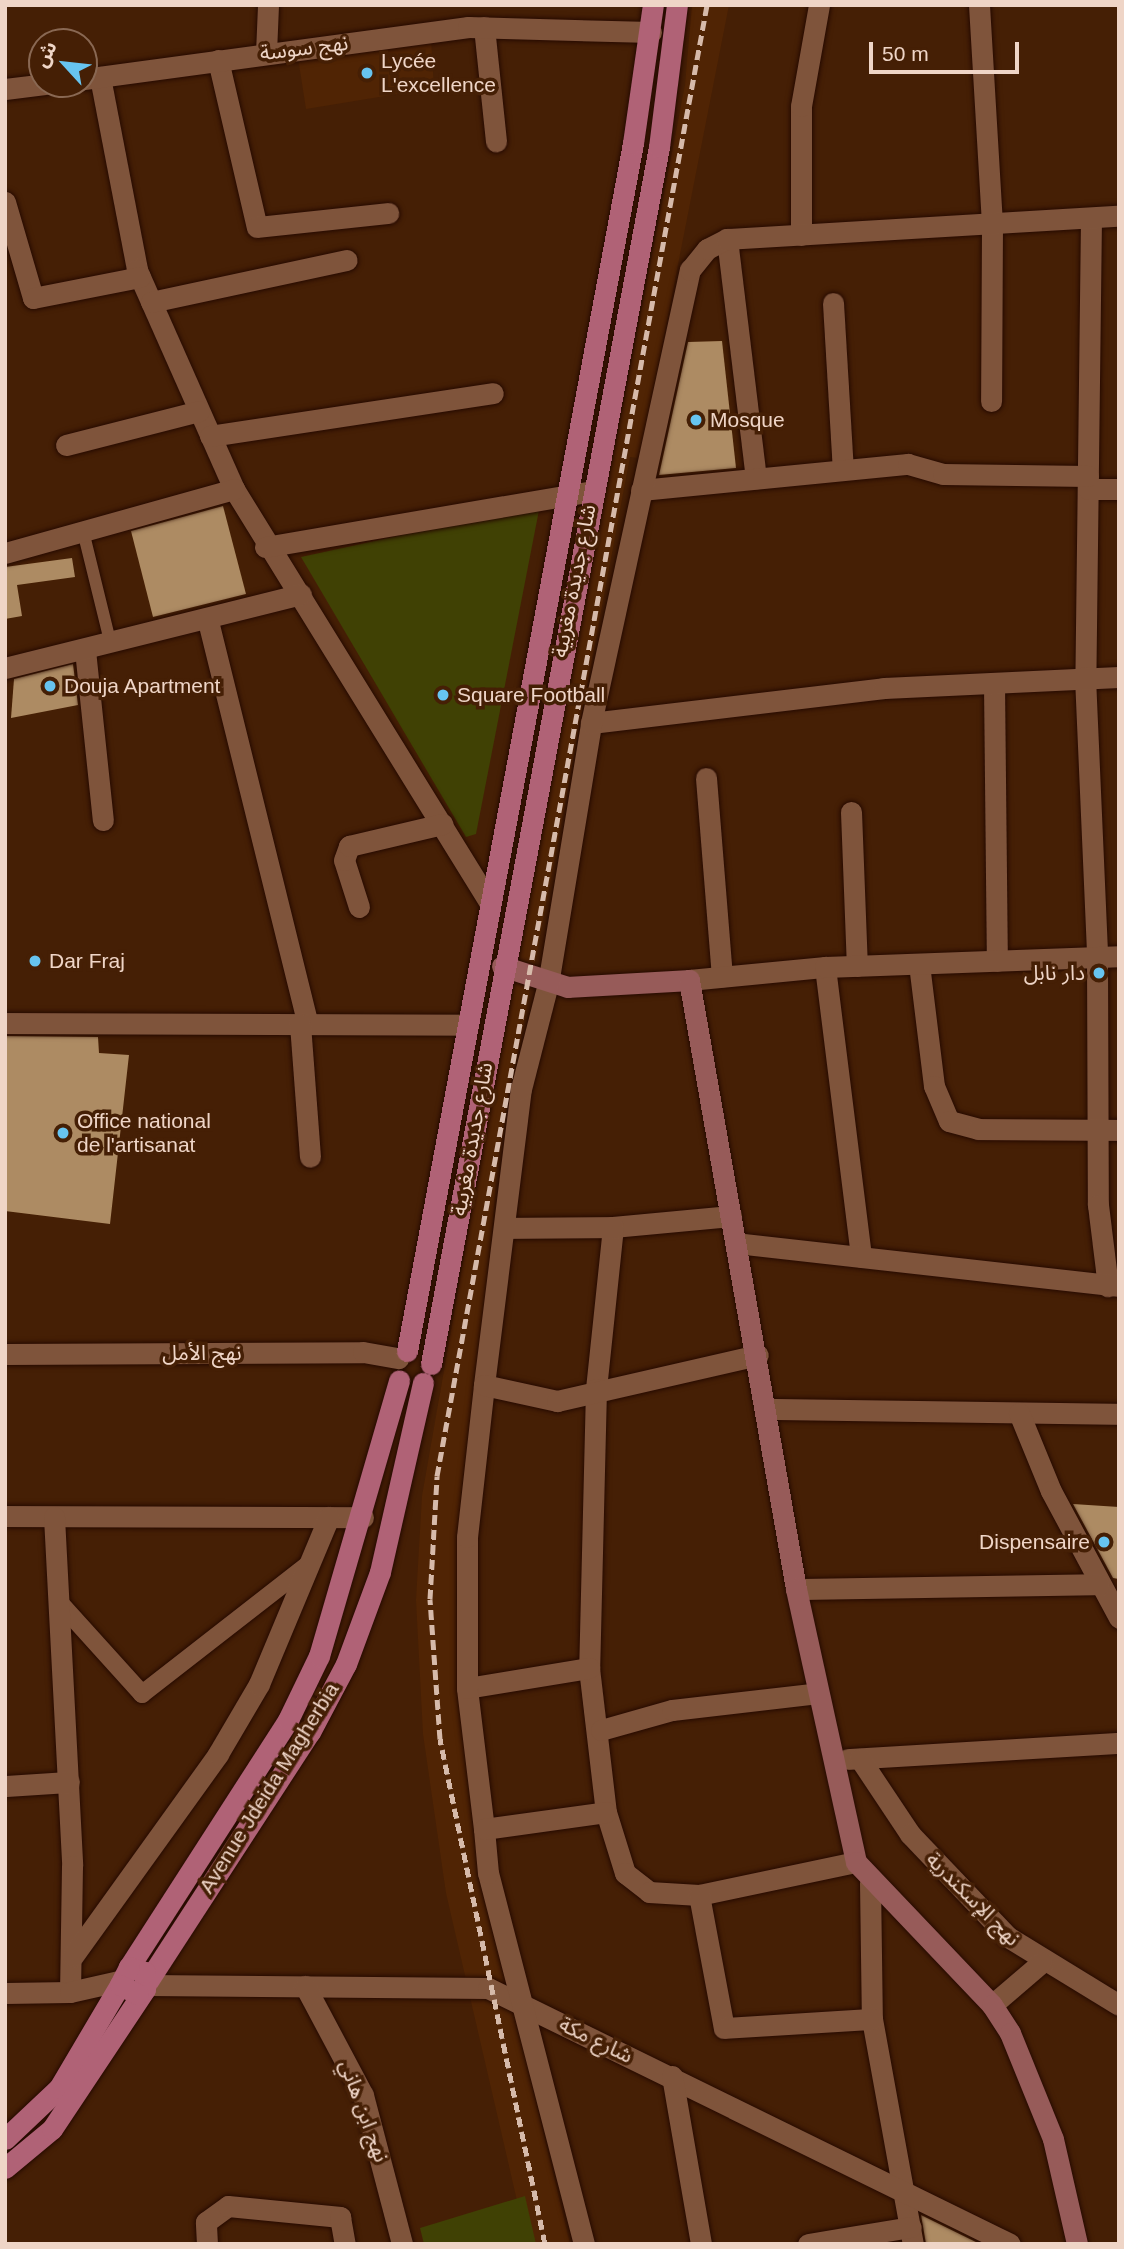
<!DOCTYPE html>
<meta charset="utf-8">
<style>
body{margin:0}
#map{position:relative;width:1124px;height:2249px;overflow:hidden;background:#451f05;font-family:Arial,"Noto Sans Arabic",sans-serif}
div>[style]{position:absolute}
.built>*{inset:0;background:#502404}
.green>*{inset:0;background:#404104}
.building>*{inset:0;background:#ad8b63}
.roads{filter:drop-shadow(0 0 2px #260a00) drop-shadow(0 0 2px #260a00)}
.service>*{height:12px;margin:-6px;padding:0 6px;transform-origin:6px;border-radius:6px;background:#7f543b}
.pedestrian>*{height:18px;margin:-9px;padding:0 9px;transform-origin:9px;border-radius:9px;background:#7f543b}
.minor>*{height:21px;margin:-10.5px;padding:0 10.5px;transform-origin:10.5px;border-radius:10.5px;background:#7f543b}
.secondary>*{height:21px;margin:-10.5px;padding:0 10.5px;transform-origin:10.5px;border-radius:10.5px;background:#975b59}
.primary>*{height:21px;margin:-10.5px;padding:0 10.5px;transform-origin:10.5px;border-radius:10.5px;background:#b06276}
.rail>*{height:5px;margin-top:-2.5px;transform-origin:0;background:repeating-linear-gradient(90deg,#d6baaa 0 10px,transparent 0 15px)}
.dots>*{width:19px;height:19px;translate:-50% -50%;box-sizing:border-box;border:4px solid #451f05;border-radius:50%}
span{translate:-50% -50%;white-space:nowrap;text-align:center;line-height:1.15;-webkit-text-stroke:7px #451f05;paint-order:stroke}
.street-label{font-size:21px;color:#efd5c7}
.poi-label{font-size:21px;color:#efd5c7}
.left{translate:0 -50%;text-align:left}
.right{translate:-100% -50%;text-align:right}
.frame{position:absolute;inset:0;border:7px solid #efd5c7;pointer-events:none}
.north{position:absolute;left:28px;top:28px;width:70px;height:70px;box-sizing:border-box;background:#451f05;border:2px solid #896853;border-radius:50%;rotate:297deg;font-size:19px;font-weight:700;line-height:28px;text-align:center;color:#efd5c7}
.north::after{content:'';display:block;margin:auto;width:24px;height:32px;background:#67c4f0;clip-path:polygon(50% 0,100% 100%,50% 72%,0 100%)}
.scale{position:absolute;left:869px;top:42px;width:150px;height:32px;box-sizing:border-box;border:4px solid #efd5c7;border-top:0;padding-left:9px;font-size:21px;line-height:24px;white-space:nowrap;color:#efd5c7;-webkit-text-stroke:5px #451f05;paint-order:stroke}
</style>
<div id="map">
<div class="built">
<div style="clip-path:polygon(692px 5px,729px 5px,640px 458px,630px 457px,497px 1165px,487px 1301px,461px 1495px,456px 1596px,463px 1731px,483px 1882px,570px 2244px,527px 2244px,446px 1893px,423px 1734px,416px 1600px,422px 1496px,520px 937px,685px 85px)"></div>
<div style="clip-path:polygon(431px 39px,434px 88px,306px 109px,298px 58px)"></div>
</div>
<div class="green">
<div style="clip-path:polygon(540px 505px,476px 834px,466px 837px,301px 557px)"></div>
<div style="clip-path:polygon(525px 2196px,536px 2244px,424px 2244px,420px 2228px)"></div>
</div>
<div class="building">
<div style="clip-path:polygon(722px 341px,736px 468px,659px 475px,688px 342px)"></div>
<div style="clip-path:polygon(223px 506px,246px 594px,153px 617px,131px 531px)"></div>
<div style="clip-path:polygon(72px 558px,75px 577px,17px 585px,22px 616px,5px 619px,5px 567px)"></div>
<div style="clip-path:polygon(73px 664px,78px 705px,11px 718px,14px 679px)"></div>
<div style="clip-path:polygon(5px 1036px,98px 1037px,99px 1053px,129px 1055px,110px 1224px,5px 1211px)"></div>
<div style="clip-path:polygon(1073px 1504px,1119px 1507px,1119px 1579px,1113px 1578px)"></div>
<div style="clip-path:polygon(921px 2215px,980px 2244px,926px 2244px)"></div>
</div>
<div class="roads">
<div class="service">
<div style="left:83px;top:531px;width:117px;rotate:76.2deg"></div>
</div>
<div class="pedestrian">
<div style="left:59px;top:1602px;width:124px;rotate:47.9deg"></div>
<div style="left:142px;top:1694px;width:213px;rotate:-37.9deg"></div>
</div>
<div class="minor">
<div style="left:979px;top:5px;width:221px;rotate:86.6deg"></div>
<div style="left:992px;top:226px;width:175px;rotate:90.3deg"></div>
<div style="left:484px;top:27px;width:115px;rotate:84deg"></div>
<div style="left:266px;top:53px;width:48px;rotate:-87.6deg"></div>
<div style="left:218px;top:60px;width:171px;rotate:76.9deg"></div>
<div style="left:257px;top:227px;width:132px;rotate:-6.1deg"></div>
<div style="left:100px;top:77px;width:197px;rotate:79.1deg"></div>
<div style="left:137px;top:270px;width:240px;rotate:66.1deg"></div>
<div style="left:234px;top:489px;width:487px;rotate:58.3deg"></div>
<div style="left:84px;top:79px;width:388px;rotate:-7.7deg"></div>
<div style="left:468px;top:27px;width:183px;rotate:1.6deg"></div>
<div style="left:5px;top:89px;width:40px;rotate:-7.1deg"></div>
<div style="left:5px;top:202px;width:100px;rotate:73.7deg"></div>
<div style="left:33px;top:298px;width:109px;rotate:-11.1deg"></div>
<div style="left:1091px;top:218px;width:459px;rotate:90.7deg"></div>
<div style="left:1085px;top:677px;width:280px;rotate:87.5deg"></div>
<div style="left:1097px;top:957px;width:248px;rotate:89.8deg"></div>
<div style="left:1098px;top:1205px;width:82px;rotate:83deg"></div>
<div style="left:801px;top:235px;width:129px;rotate:-90deg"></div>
<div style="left:801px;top:106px;width:103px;rotate:-79.9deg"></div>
<div style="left:727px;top:239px;width:241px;rotate:83.1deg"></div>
<div style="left:151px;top:302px;width:200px;rotate:-12.1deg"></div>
<div style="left:833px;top:303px;width:167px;rotate:86.6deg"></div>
<div style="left:210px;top:436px;width:286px;rotate:-8.6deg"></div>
<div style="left:66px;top:445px;width:137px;rotate:-14.3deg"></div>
<div style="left:1088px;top:489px;width:31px"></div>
<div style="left:641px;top:490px;width:268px;rotate:-5.6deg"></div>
<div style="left:908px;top:464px;width:36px;rotate:16deg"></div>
<div style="left:943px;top:474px;width:145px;rotate:0.8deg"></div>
<div style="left:265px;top:547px;width:331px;rotate:-9.7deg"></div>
<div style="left:5px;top:553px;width:238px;rotate:-15.6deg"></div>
<div style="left:208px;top:621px;width:415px;rotate:76.1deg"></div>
<div style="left:85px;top:650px;width:171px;rotate:84deg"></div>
<div style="left:5px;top:668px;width:305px;rotate:-14deg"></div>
<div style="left:994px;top:684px;width:277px;rotate:89.4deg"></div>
<div style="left:591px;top:723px;width:295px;rotate:-6.8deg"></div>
<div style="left:884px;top:688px;width:235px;rotate:-2.7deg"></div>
<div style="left:706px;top:778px;width:199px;rotate:85.4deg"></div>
<div style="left:851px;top:812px;width:154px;rotate:87.8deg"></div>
<div style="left:359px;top:907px;width:49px;rotate:-107.7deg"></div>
<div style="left:344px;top:860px;width:15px;rotate:-70deg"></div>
<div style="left:349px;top:846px;width:96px;rotate:-13.3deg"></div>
<div style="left:919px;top:964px;width:123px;rotate:83deg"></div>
<div style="left:934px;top:1086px;width:38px;rotate:67deg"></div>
<div style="left:949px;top:1121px;width:30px;rotate:15deg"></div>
<div style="left:978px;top:1129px;width:141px;rotate:0.4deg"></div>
<div style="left:825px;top:967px;width:292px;rotate:82.9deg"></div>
<div style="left:689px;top:980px;width:137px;rotate:-5.5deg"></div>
<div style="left:825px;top:967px;width:294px;rotate:-2.1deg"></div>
<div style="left:5px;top:1023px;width:463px;rotate:0.2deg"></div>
<div style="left:300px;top:1024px;width:133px;rotate:85.7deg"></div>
<div style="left:731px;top:1216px;width:119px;rotate:174.7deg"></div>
<div style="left:613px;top:1227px;width:163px;rotate:96deg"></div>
<div style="left:596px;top:1389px;width:279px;rotate:91.4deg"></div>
<div style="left:589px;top:1668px;width:145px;rotate:83.3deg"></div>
<div style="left:606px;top:1812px;width:64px;rotate:72.7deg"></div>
<div style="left:625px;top:1873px;width:31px;rotate:38deg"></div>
<div style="left:649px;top:1892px;width:50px;rotate:3.4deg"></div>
<div style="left:699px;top:1895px;width:160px;rotate:-11.9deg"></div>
<div style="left:505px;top:1228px;width:108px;rotate:-0.5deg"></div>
<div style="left:736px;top:1243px;width:385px;rotate:6.4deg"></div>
<div style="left:5px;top:1354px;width:358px;rotate:-0.3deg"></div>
<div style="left:363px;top:1352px;width:36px;rotate:10deg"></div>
<div style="left:484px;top:1385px;width:298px;rotate:-82.9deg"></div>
<div style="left:521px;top:1089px;width:108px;rotate:-75.6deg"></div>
<div style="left:548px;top:984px;width:265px;rotate:-80.6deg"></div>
<div style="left:591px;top:723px;width:464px;rotate:-77.7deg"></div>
<div style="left:690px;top:270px;width:27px;rotate:-51deg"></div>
<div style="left:707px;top:249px;width:22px;rotate:-27deg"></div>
<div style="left:727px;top:239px;width:393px;rotate:-3.4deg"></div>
<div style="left:769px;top:1409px;width:350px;rotate:0.8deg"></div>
<div style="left:1019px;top:1413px;width:84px;rotate:67.7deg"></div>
<div style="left:1051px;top:1491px;width:144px;rotate:61.8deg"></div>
<div style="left:5px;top:1516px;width:358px;rotate:0.2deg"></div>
<div style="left:54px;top:1517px;width:349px;rotate:87deg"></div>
<div style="left:72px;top:1866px;width:126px;rotate:90.9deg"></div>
<div style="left:796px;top:1589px;width:303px;rotate:-0.9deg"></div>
<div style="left:467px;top:1688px;width:124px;rotate:-9.3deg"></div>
<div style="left:601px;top:1730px;width:74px;rotate:-15.7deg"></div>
<div style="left:672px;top:1710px;width:147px;rotate:-6.6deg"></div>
<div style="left:848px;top:1759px;width:271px;rotate:-3.4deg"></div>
<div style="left:860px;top:1759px;width:90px;rotate:56.3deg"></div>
<div style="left:910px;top:1834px;width:142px;rotate:46.4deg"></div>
<div style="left:1008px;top:1937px;width:130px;rotate:31.5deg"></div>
<div style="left:5px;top:1786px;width:64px;rotate:-3.6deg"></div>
<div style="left:484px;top:1829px;width:142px;rotate:-96.9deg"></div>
<div style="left:467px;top:1688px;width:151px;rotate:-90deg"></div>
<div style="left:467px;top:1537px;width:153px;rotate:-83.6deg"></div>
<div style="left:484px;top:1385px;width:75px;rotate:12.4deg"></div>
<div style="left:557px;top:1401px;width:206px;rotate:-12.9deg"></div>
<div style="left:870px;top:1883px;width:136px;rotate:89.2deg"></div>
<div style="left:872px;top:2019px;width:229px;rotate:79.7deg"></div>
<div style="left:699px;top:1895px;width:135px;rotate:79.4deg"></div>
<div style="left:724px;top:2028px;width:148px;rotate:-3.5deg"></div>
<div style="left:73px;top:1956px;width:249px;rotate:-54.3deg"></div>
<div style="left:218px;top:1754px;width:81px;rotate:-59.6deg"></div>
<div style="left:259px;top:1684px;width:181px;rotate:-67.3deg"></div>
<div style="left:147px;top:1985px;width:341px;rotate:0.5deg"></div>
<div style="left:488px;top:1988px;width:581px;rotate:26.12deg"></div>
<div style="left:305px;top:1986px;width:123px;rotate:62deg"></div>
<div style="left:363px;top:2095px;width:154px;rotate:75.3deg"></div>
<div style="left:5px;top:1993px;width:65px;rotate:-0.9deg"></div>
<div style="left:70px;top:1992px;width:50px;rotate:-12.7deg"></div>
<div style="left:992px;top:2005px;width:65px;rotate:-40.6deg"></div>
<div style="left:672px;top:2076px;width:170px;rotate:80.2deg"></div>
<div style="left:207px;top:2244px;width:22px;rotate:-93deg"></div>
<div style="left:206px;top:2222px;width:27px;rotate:-36deg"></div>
<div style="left:228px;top:2206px;width:113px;rotate:5.6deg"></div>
<div style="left:340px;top:2217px;width:27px;rotate:80deg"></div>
<div style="left:584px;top:2244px;width:383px;rotate:-104.5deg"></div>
<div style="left:488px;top:1873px;width:44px;rotate:-95.2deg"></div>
<div style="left:484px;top:1829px;width:123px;rotate:-7.9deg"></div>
<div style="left:808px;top:2244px;width:104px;rotate:-9.4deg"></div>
</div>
<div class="secondary">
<div style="left:502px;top:966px;width:69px;rotate:17.7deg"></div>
<div style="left:568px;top:987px;width:121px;rotate:-3.3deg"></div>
<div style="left:689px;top:980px;width:618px;rotate:80.03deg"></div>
<div style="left:796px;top:1589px;width:280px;rotate:77.6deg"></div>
<div style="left:856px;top:1862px;width:197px;rotate:46.4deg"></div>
<div style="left:992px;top:2005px;width:33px;rotate:57deg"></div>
<div style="left:1010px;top:2033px;width:114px;rotate:67.9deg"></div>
<div style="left:1053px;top:2139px;width:108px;rotate:77.1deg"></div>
</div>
<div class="primary">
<div style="left:407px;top:1351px;width:1229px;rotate:-79.4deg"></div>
<div style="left:633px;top:143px;width:139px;rotate:-81.8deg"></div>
<div style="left:431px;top:1364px;width:1238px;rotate:-79.39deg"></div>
<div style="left:659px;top:147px;width:143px;rotate:-82.8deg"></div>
<div style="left:129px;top:1967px;width:294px;rotate:-57.2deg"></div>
<div style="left:288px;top:1720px;width:71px;rotate:-64.2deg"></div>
<div style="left:319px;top:1656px;width:287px;rotate:-73.8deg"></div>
<div style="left:148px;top:1981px;width:297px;rotate:-57deg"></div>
<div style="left:310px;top:1732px;width:77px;rotate:-62.1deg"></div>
<div style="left:346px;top:1664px;width:98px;rotate:-69.7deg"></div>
<div style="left:380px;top:1572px;width:194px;rotate:-77.2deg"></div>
<div style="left:5px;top:2139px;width:74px;rotate:-43.4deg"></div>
<div style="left:59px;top:2088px;width:120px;rotate:-59.4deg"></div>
<div style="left:5px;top:2168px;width:61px;rotate:-39.7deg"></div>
<div style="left:52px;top:2129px;width:168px;rotate:-56.4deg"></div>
<div style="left:145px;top:1989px;width:17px;rotate:-90deg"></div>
<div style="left:145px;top:1972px;width:17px;rotate:-163deg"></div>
<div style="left:129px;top:1967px;width:20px;rotate:117deg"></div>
<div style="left:120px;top:1985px;width:20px;rotate:27deg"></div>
</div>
</div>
<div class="rail">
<div style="left:545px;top:2244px;width:516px;rotate:-101.75deg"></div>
<div style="left:440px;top:1739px;width:140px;rotate:-94.1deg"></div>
<div style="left:430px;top:1599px;width:123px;rotate:-86.7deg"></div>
<div style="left:437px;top:1476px;width:1496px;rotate:-79.6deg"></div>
</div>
<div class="dots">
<div style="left:367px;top:73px;background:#67c4f0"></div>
<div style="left:696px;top:420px;background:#67c4f0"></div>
<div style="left:50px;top:686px;background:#67c4f0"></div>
<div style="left:443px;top:695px;background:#67c4f0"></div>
<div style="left:35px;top:961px;background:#67c4f0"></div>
<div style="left:1099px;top:973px;background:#67c4f0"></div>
<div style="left:63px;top:1133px;background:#67c4f0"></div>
<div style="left:1104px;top:1542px;background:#67c4f0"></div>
</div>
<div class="street-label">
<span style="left:304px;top:48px;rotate:-7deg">نهج سوسة</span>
<span style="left:574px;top:581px;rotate:-79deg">شارع جديدة مغربية</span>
<span style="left:472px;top:1139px;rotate:-80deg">شارع جديدة مغربية</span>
<span style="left:202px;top:1353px">نهج الأمل</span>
<span style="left:269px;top:1788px;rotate:-58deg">Avenue Jdeida Magherbia</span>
<span style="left:973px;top:1899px;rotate:45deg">نهج الإسكندرية</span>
<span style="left:596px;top:2040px;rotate:26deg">شارع مكة</span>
<span style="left:364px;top:2111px;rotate:70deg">نهج ابن هاني</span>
</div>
<div class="poi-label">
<span class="left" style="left:381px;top:73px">Lycée<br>L'excellence</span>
<span class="left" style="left:710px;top:420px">Mosque</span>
<span class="left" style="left:64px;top:686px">Douja Apartment</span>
<span class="left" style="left:457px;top:695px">Square Football</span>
<span class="left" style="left:49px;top:961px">Dar Fraj</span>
<span class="right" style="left:1085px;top:973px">دار نابل</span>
<span class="left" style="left:77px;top:1133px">Office national<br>de l'artisanat</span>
<span class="right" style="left:1090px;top:1542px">Dispensaire</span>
</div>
<div class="frame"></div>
<div class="north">ش</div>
<div class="scale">50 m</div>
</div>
